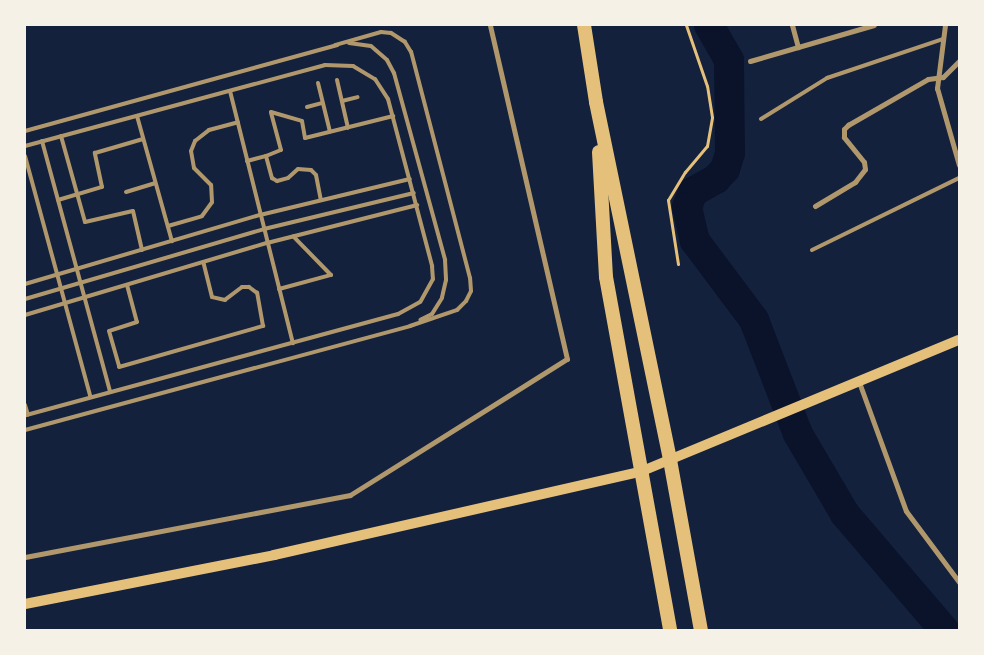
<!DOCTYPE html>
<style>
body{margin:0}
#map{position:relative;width:984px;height:655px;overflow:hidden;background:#14213d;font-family:Arial,sans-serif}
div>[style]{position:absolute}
.river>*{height:30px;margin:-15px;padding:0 15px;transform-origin:15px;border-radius:15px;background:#0b132b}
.path>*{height:3px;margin:-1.5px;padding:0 1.5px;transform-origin:1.5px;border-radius:1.5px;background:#e5c07b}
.service>*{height:4px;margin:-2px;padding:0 2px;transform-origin:2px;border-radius:2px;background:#b1986c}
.minor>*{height:5px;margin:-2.5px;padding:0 2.5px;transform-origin:2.5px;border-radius:2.5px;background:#b1986c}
.secondary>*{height:10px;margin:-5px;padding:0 5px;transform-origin:5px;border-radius:5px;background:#e5c07b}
.trunk>*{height:14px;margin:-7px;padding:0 7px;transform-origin:7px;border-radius:7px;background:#e5c07b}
span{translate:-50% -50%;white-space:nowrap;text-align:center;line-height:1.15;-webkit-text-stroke:5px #f6f1e7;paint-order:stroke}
.frame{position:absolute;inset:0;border:26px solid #f6f1e7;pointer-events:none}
</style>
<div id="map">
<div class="river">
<div style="left:709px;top:25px;width:40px;rotate:60.3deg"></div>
<div style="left:729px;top:60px;width:93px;rotate:89.4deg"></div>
<div style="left:730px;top:153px;width:17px;rotate:107deg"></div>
<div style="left:725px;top:169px;width:13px;rotate:132deg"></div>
<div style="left:716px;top:179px;width:26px;rotate:151deg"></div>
<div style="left:693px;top:192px;width:16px;rotate:112deg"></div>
<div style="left:687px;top:207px;width:35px;rotate:77deg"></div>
<div style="left:695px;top:241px;width:99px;rotate:53.2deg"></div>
<div style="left:754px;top:320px;width:122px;rotate:68.9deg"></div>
<div style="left:798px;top:434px;width:93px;rotate:59.6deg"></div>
<div style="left:845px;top:514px;width:153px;rotate:49.5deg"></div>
</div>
<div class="path">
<div style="left:678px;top:264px;width:65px;rotate:-98.9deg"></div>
<div style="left:668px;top:200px;width:33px;rotate:-59deg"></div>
<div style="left:685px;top:172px;width:34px;rotate:-50deg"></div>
<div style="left:707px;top:146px;width:29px;rotate:-80deg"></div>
<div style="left:712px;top:117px;width:31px;rotate:-99deg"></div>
<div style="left:707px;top:86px;width:65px;rotate:-109deg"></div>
</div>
<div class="service">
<div style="left:349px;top:43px;width:22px;rotate:8deg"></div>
<div style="left:371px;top:46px;width:21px;rotate:41deg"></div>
<div style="left:387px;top:60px;width:15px;rotate:62deg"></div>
<div style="left:394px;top:73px;width:194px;rotate:74.7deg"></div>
<div style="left:445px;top:260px;width:20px;rotate:87deg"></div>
<div style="left:446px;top:280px;width:18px;rotate:103deg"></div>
<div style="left:442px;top:298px;width:19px;rotate:122deg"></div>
<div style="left:432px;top:314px;width:13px;rotate:153deg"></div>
<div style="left:337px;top:80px;width:49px;rotate:77.1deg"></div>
<div style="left:318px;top:83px;width:50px;rotate:76.2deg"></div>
<div style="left:230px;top:91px;width:260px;rotate:76deg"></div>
<div style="left:342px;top:101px;width:16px;rotate:-14deg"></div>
<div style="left:307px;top:107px;width:16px;rotate:-15deg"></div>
<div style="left:137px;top:116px;width:130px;rotate:74.4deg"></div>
<div style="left:761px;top:119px;width:78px;rotate:-31.8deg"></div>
<div style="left:827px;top:78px;width:122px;rotate:-18.6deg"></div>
<div style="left:25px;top:131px;width:324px;rotate:-15.4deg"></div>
<div style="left:61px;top:136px;width:89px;rotate:74.4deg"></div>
<div style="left:85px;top:222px;width:49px;rotate:-12.9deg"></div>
<div style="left:133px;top:211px;width:40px;rotate:77deg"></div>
<div style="left:42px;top:141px;width:259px;rotate:74.8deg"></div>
<div style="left:25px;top:146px;width:311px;rotate:-15.1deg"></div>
<div style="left:325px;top:65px;width:28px;rotate:2deg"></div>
<div style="left:353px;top:66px;width:26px;rotate:31deg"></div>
<div style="left:375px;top:79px;width:24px;rotate:57deg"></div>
<div style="left:388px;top:99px;width:173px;rotate:75.2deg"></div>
<div style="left:432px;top:266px;width:13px;rotate:86deg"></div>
<div style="left:433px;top:279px;width:26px;rotate:119deg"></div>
<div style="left:420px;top:302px;width:25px;rotate:151deg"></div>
<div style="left:398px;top:314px;width:386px;rotate:164.8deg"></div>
<div style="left:25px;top:156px;width:249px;rotate:74.8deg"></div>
<div style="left:266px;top:156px;width:16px;rotate:-22deg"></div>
<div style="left:281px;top:150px;width:39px;rotate:-105deg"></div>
<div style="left:271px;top:112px;width:32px;rotate:16deg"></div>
<div style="left:302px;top:121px;width:17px;rotate:80deg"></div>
<div style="left:305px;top:138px;width:91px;rotate:-14deg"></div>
<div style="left:247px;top:161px;width:20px;rotate:-15deg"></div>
<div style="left:266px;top:156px;width:23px;rotate:75deg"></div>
<div style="left:272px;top:178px;width:6px;rotate:31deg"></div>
<div style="left:277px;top:181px;width:11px;rotate:-15deg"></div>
<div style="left:288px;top:178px;width:13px;rotate:-42deg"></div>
<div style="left:298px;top:169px;width:13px;rotate:4deg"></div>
<div style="left:311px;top:170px;width:7px;rotate:45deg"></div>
<div style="left:316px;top:175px;width:25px;rotate:79deg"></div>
<div style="left:126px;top:192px;width:30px;rotate:-17deg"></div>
<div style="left:58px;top:200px;width:46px;rotate:-16.5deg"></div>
<div style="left:102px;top:187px;width:35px;rotate:-102deg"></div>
<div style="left:95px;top:153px;width:50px;rotate:-16.3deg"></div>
<div style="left:168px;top:226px;width:35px;rotate:-16deg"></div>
<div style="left:202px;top:216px;width:17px;rotate:-54deg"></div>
<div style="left:212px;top:202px;width:17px;rotate:-93deg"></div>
<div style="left:211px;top:185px;width:24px;rotate:-135deg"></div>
<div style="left:194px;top:168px;width:17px;rotate:-100deg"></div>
<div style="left:191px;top:151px;width:11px;rotate:-68deg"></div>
<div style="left:195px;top:141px;width:18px;rotate:-38deg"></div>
<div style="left:209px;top:130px;width:30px;rotate:-15deg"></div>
<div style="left:812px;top:250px;width:164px;rotate:-26.1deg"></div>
<div style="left:25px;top:284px;width:245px;rotate:-16.4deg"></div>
<div style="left:260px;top:215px;width:154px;rotate:-13.5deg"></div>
<div style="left:127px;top:285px;width:38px;rotate:75deg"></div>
<div style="left:137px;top:322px;width:29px;rotate:162deg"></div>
<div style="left:109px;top:331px;width:37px;rotate:74deg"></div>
<div style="left:119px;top:367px;width:150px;rotate:-15.9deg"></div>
<div style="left:263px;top:326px;width:34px;rotate:-100deg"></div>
<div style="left:257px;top:293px;width:10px;rotate:-143deg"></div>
<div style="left:249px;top:287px;width:7px;rotate:180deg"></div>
<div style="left:242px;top:287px;width:21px;rotate:143deg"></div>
<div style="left:225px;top:300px;width:13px;rotate:-167deg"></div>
<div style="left:212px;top:297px;width:36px;rotate:-104deg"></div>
<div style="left:279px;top:289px;width:54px;rotate:-15.1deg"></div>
<div style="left:331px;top:275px;width:54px;rotate:-134.3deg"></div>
<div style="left:25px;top:299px;width:249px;rotate:-16.3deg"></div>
<div style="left:264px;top:229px;width:154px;rotate:-13.5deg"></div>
<div style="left:25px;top:315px;width:252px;rotate:-16.6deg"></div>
<div style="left:267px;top:243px;width:155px;rotate:-14.2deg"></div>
<div style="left:25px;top:405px;width:10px;rotate:73deg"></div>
<div style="left:25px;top:430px;width:399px;rotate:-15.1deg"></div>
<div style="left:410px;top:326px;width:50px;rotate:-18.8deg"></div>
<div style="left:457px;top:310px;width:13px;rotate:-45deg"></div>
<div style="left:466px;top:301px;width:11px;rotate:-63deg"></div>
<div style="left:471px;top:291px;width:13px;rotate:-94deg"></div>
<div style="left:470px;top:278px;width:234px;rotate:-104.6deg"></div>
<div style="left:411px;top:52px;width:12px;rotate:-121deg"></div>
<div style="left:405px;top:42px;width:17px;rotate:-147deg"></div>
<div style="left:391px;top:33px;width:10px;rotate:-174deg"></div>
<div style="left:381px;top:32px;width:48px;rotate:164.2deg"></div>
</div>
<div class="minor">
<div style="left:792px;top:25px;width:23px;rotate:75deg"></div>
<div style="left:945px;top:25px;width:64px;rotate:97.2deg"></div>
<div style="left:937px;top:88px;width:80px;rotate:74.1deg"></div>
<div style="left:750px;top:61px;width:129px;rotate:-16.2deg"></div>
<div style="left:815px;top:206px;width:47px;rotate:-31deg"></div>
<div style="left:855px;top:182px;width:16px;rotate:-52deg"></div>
<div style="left:865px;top:169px;width:7px;rotate:-98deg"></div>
<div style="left:864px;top:162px;width:32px;rotate:-129deg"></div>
<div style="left:844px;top:137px;width:8px;rotate:-90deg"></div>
<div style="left:844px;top:129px;width:6px;rotate:-45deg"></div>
<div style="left:848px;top:125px;width:92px;rotate:-29.9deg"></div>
<div style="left:928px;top:79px;width:15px;rotate:-8deg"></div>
<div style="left:943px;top:77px;width:23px;rotate:-45deg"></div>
<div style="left:859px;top:382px;width:137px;rotate:70deg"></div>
<div style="left:906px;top:511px;width:89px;rotate:53.3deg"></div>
<div style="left:25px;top:557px;width:331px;rotate:-10.8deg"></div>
<div style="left:350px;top:495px;width:256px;rotate:-32.1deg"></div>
<div style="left:567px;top:359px;width:343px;rotate:-103deg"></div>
</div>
<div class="secondary">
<div style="left:25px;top:604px;width:254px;rotate:-11.1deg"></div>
<div style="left:274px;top:555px;width:375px;rotate:-12.8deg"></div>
<div style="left:640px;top:472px;width:345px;rotate:-22.5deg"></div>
</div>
<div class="trunk">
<div style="left:584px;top:25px;width:78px;rotate:81.1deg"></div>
<div style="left:596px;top:102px;width:366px;rotate:78.3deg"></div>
<div style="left:670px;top:460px;width:173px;rotate:79.7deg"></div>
<div style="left:599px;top:152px;width:125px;rotate:86.8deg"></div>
<div style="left:606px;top:277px;width:359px;rotate:79.7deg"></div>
</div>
<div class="frame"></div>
</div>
